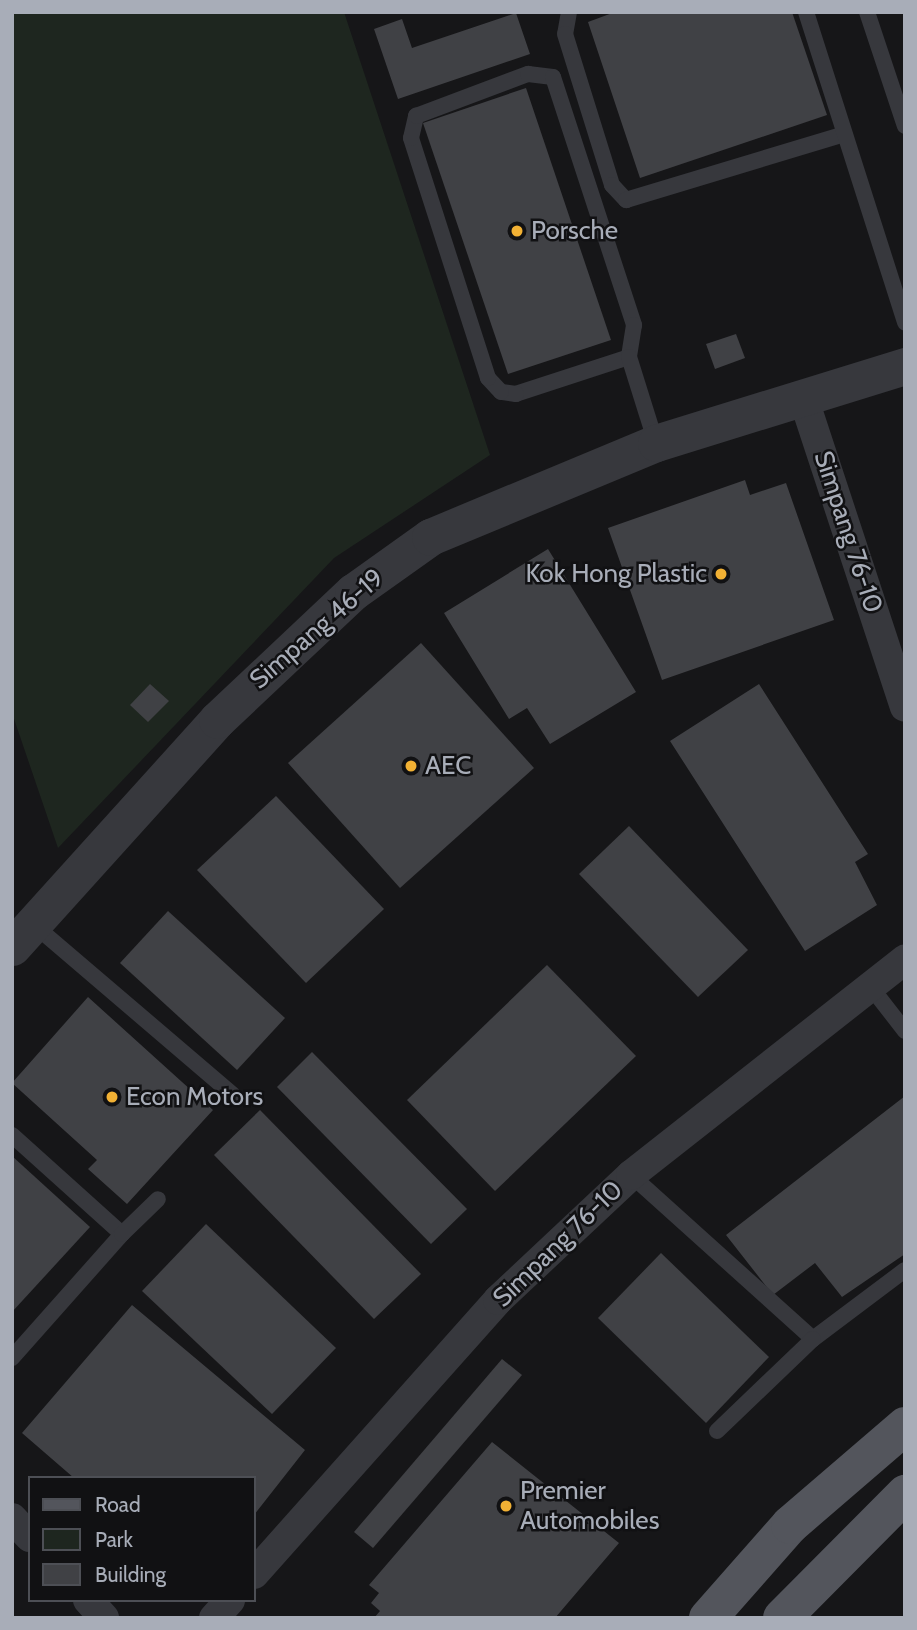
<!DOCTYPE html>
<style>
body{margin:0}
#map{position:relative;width:917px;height:1630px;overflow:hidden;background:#161618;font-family:Cabin,sans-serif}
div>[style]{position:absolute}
.green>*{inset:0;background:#1e261f}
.building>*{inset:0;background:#404145}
.service>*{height:16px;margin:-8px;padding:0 8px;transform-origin:8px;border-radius:8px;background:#37383d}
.minor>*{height:30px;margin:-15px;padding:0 15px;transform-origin:15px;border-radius:15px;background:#37383d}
.tertiary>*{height:37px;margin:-18.5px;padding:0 18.5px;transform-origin:18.5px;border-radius:18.5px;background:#37383d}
.primary>*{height:38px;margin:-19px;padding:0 19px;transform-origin:19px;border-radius:19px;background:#53555c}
.dots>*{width:19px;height:19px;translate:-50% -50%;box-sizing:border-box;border:4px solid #111113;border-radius:50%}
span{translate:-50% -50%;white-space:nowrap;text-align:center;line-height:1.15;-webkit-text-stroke:5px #111113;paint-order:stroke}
.poi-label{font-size:26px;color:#a8adb8}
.left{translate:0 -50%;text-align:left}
.right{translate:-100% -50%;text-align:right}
.street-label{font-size:26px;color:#a8adb8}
.frame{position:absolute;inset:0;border:14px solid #a8adb8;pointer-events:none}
.legend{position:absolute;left:28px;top:1476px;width:228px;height:126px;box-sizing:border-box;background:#111113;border:2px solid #4d4f55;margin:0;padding:9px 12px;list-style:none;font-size:21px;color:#a8adb8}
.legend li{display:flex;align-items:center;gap:14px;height:35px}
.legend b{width:35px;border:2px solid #4d4f55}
</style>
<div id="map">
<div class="green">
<div style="clip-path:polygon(12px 12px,344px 12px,490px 455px,334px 558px,58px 848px,12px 713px)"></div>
</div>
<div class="building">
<div style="clip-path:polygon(615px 12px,792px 12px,827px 115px,640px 178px,588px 22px)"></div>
<div style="clip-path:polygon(516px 13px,530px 54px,398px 99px,374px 29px,402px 19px,412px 48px)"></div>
<div style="clip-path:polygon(526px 88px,611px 340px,508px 374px,423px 123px)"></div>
<div style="clip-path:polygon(736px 334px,745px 358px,715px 369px,706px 344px)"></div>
<div style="clip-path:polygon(745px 480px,750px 495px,786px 483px,834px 620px,662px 680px,608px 528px)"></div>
<div style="clip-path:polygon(548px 549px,636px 692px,550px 744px,527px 708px,509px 719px,444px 613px)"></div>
<div style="clip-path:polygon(421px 643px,534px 768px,400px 888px,288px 763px)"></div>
<div style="clip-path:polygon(150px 684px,169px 701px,148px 722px,130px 705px)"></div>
<div style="clip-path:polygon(759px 684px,868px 854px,855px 862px,877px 905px,805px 951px,670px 741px)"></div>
<div style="clip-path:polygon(276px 796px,384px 909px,306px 983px,197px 870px)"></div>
<div style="clip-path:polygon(629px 826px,748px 950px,698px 997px,579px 874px)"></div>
<div style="clip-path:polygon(168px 911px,285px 1018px,237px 1070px,120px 963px)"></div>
<div style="clip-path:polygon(547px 965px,636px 1056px,495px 1191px,407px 1100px)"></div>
<div style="clip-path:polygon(88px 997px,213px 1110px,127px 1204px,88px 1169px,97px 1160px,12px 1083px)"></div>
<div style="clip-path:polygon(312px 1052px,467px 1209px,431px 1244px,277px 1087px)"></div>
<div style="clip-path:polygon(905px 1096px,905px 1254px,842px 1297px,815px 1263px,773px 1295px,726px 1235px)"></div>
<div style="clip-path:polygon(260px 1110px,421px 1274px,374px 1319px,214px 1155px)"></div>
<div style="clip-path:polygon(12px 1156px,90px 1227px,12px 1312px)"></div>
<div style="clip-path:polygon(206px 1224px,336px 1348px,272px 1414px,142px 1291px)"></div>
<div style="clip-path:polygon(661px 1253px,769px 1357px,706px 1423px,598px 1318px)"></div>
<div style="clip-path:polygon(132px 1305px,305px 1450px,254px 1515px,254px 1478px,74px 1478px,22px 1433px)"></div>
<div style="clip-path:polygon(502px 1359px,522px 1375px,373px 1548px,354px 1532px)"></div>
<div style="clip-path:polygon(492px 1442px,619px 1543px,555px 1618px,374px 1618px,380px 1611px,371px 1603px,379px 1593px,369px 1585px)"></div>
</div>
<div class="service">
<div style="left:569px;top:12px;width:22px;rotate:100deg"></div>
<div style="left:565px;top:34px;width:158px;rotate:72.7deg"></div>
<div style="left:612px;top:185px;width:21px;rotate:47deg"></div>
<div style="left:626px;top:200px;width:228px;rotate:-16.8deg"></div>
<div style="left:806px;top:12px;width:326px;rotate:72.3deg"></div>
<div style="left:867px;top:12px;width:120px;rotate:71.6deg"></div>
<div style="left:629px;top:357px;width:119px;rotate:161.9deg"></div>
<div style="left:516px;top:394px;width:15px;rotate:-172deg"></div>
<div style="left:501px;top:392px;width:19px;rotate:-133deg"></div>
<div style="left:488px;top:378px;width:252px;rotate:-107.8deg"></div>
<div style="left:411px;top:138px;width:23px;rotate:-77deg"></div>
<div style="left:416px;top:116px;width:120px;rotate:-20.6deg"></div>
<div style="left:528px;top:74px;width:25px;rotate:7deg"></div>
<div style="left:553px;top:77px;width:261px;rotate:71.9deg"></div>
<div style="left:634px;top:325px;width:32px;rotate:99deg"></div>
<div style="left:629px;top:357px;width:90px;rotate:72.6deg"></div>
<div style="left:33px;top:924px;width:263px;rotate:40.5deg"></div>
<div style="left:870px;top:986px;width:57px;rotate:52.1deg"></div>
<div style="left:12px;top:1135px;width:148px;rotate:42deg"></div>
<div style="left:122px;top:1234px;width:166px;rotate:131.6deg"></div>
<div style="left:631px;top:1175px;width:245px;rotate:42deg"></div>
<div style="left:813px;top:1339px;width:115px;rotate:-36.9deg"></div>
<div style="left:122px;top:1234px;width:50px;rotate:-44.2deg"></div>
<div style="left:717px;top:1431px;width:133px;rotate:-43.8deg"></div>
</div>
<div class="minor">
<div style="left:803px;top:397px;width:326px;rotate:71.8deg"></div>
<div style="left:12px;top:1518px;width:26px;rotate:47deg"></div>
<div style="left:254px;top:1574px;width:367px;rotate:-48.3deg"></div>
<div style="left:498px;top:1300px;width:183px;rotate:-43.2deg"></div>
<div style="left:631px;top:1175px;width:349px;rotate:-38.2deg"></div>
<div style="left:88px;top:1600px;width:24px;rotate:48deg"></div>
<div style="left:214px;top:1618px;width:24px;rotate:-48deg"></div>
</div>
<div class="tertiary">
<div style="left:12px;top:947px;width:306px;rotate:-47.9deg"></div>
<div style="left:217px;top:720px;width:187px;rotate:-43.3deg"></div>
<div style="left:353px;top:592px;width:95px;rotate:-35.5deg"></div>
<div style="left:430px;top:537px;width:245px;rotate:-22.6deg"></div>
<div style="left:656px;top:443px;width:261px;rotate:-17.2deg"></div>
</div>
<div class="primary">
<div style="left:708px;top:1618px;width:124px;rotate:-48.6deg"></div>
<div style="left:790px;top:1525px;width:152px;rotate:-40.7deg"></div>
<div style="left:782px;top:1618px;width:175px;rotate:-45.2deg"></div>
</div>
<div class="dots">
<div style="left:517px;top:231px;background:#f2b134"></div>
<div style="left:721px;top:574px;background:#f2b134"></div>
<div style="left:411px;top:766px;background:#f2b134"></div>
<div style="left:112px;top:1097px;background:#f2b134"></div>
<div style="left:506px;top:1506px;background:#f2b134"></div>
</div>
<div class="poi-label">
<span class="left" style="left:531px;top:231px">Porsche</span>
<span class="right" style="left:707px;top:574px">Kok Hong Plastic</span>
<span class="left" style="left:425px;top:766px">AEC</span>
<span class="left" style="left:126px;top:1097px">Econ Motors</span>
<span class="left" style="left:520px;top:1506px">Premier<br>Automobiles</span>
</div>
<div class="street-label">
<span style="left:848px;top:532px;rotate:72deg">Simpang 76-10</span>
<span style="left:317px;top:629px;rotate:-41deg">Simpang 46-19</span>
<span style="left:558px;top:1244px;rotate:-44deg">Simpang 76-10</span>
</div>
<div class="frame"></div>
<ul class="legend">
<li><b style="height:9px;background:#53555c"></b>Road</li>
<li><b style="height:19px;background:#1e261f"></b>Park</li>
<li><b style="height:19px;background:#404145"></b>Building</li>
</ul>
</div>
